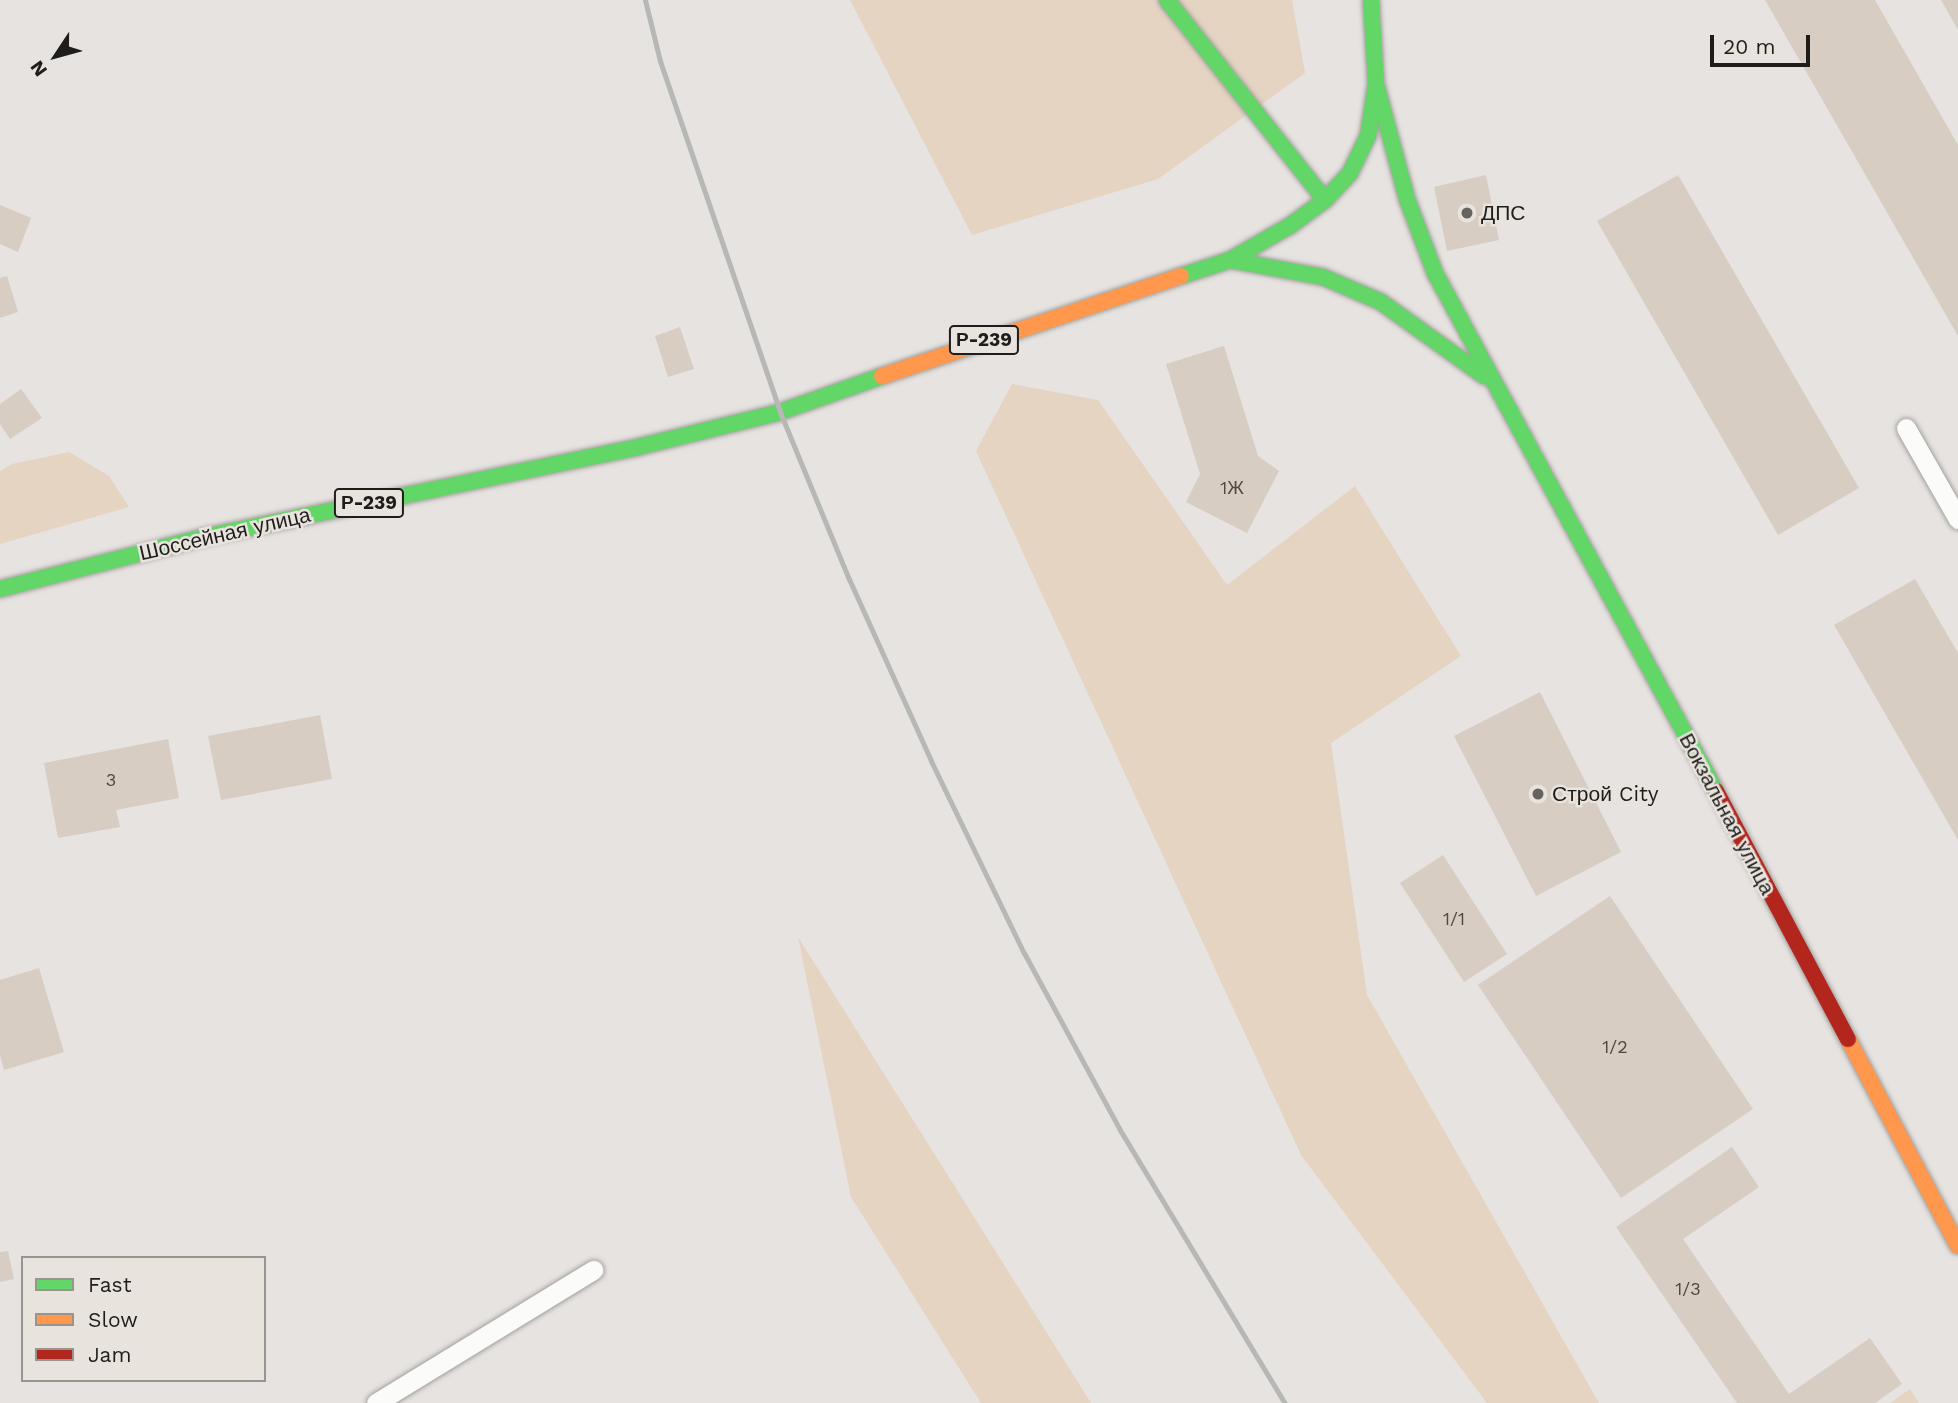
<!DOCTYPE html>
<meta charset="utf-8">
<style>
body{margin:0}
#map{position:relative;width:1958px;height:1403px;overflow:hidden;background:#e6e3e0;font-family:"Work Sans",sans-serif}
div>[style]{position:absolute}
.green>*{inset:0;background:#e5d4c2}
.building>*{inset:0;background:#d7cdc2}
.roads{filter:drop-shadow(0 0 2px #a3a09e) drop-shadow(0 0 2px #a3a09e)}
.lane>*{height:19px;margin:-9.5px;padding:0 9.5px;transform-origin:9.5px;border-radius:9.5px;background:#fbfbfa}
.fast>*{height:16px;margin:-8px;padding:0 8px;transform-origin:8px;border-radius:8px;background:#63d668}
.slow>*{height:16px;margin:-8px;padding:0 8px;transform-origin:8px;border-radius:8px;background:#ff974d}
.jam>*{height:16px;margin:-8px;padding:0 8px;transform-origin:8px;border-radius:8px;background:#b3261e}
.rail>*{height:5px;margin:-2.5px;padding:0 2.5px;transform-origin:2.5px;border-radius:2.5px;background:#b7b7b6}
.dots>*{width:19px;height:19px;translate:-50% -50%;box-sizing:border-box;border:4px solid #e9e3dd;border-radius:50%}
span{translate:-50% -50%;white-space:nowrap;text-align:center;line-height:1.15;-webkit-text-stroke:5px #e9e3dd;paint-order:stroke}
.number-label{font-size:18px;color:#4d4945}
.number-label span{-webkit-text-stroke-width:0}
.shield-label span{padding:2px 5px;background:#e9e3dd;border:2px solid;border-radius:5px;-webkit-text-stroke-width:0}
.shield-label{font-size:19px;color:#1f1d1b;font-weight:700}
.poi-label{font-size:21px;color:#1f1d1b}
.left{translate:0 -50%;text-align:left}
.street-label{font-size:21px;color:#1f1d1b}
.legend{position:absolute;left:21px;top:1256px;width:245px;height:126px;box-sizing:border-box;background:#e9e3dd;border:2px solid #98948f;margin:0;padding:9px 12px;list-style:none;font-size:21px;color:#1f1d1b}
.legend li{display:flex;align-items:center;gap:14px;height:35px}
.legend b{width:35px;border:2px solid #98948f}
.north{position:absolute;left:21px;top:21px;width:70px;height:70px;-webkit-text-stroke:5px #e9e3dd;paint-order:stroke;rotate:234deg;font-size:19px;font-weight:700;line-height:28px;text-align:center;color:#1f1d1b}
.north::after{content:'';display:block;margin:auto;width:24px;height:32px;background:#1f1d1b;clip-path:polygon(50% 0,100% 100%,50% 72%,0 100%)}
.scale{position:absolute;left:1710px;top:35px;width:100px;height:32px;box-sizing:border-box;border:4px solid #1f1d1b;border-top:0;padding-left:9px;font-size:21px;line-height:24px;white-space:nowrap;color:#1f1d1b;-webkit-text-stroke:5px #e9e3dd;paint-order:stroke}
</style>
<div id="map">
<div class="green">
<div style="clip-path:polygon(850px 0,1292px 0,1305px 73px,1158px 179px,972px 235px)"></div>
<div style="clip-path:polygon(1012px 384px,1098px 400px,1227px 585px,1355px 486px,1461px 656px,1331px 743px,1367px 995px,1599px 1403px,1487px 1403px,1301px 1155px,976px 451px)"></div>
<div style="clip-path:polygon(69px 452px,109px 476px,129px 507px,0 544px,0 471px,12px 464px)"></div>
<div style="clip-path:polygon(798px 937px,1091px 1403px,981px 1403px,851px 1197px)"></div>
<div style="clip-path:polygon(1910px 1389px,1919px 1403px,1890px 1403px)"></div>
</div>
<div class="building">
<div style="clip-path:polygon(1765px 0,1875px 0,1958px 145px,1958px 336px)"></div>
<div style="clip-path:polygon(1941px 0,1958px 0,1958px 30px)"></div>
<div style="clip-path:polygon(1486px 175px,1499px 240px,1447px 251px,1434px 187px)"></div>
<div style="clip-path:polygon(1678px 175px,1859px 488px,1778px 535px,1597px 221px)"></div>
<div style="clip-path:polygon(0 205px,31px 218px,18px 252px,0 244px)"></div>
<div style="clip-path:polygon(7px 276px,18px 312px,0 318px,0 278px)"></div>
<div style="clip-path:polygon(680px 327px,694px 369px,668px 377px,655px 336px)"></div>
<div style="clip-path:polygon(1224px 346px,1258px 456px,1279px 471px,1247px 533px,1186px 502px,1200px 474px,1166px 364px)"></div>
<div style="clip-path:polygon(21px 389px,42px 418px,10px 439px,0 424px,0 404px)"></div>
<div style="clip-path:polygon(1915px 579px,1958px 653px,1958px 840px,1834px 625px)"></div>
<div style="clip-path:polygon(1540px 692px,1621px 852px,1536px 896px,1454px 736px)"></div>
<div style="clip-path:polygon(320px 715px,332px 779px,221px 800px,208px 736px)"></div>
<div style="clip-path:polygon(168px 739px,179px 798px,116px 810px,120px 827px,58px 838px,44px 763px)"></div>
<div style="clip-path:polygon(1443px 855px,1507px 954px,1464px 982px,1400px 883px)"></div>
<div style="clip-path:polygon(1610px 896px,1753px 1109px,1621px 1198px,1478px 985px)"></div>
<div style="clip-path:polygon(39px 968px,64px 1052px,4px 1070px,0 1055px,0 980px)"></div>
<div style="clip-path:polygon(1732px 1147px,1759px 1187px,1683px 1239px,1789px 1394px,1870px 1338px,1902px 1384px,1875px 1403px,1737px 1403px,1616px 1227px)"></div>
<div style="clip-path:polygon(8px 1251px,14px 1279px,0 1282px,0 1252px)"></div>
</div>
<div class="roads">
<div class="lane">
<div style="left:1906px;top:428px;width:105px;rotate:60.3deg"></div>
<div style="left:376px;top:1403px;width:255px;rotate:-31.5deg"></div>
</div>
<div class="fast">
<div style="left:1167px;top:0;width:255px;rotate:51.7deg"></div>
<div style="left:1376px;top:84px;width:119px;rotate:74.9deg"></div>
<div style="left:1407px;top:199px;width:79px;rotate:69.3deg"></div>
<div style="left:1435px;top:273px;width:589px;rotate:61.52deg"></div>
<div style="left:1230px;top:260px;width:95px;rotate:10.4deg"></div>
<div style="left:1323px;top:277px;width:63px;rotate:23.3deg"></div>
<div style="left:1381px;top:302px;width:127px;rotate:35.7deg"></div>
<div style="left:1181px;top:276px;width:52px;rotate:-18.1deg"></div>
<div style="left:1230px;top:260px;width:70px;rotate:-29.8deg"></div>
<div style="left:1291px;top:225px;width:42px;rotate:-36.3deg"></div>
<div style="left:1325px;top:200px;width:37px;rotate:-47deg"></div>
<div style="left:1350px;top:173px;width:41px;rotate:-64.1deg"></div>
<div style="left:1368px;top:136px;width:53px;rotate:-81.3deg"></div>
<div style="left:1376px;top:84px;width:84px;rotate:-93.4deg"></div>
<div style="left:0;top:589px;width:211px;rotate:-14.3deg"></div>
<div style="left:204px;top:537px;width:443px;rotate:-11.7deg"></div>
<div style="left:638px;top:447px;width:146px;rotate:-13.8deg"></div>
<div style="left:780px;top:412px;width:108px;rotate:-19.4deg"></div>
</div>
<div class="slow">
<div style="left:882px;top:376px;width:315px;rotate:-18.5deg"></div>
<div style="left:1848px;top:1039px;width:234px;rotate:62deg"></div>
</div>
<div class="jam">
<div style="left:1716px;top:791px;width:281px;rotate:62deg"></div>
</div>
</div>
<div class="rail">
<div style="left:645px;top:0;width:63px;rotate:76.2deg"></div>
<div style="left:660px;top:61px;width:371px;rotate:71.1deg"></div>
<div style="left:780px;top:412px;width:181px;rotate:67.6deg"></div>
<div style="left:849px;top:579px;width:200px;rotate:65.7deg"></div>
<div style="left:931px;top:761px;width:213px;rotate:64.2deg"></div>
<div style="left:1024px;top:953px;width:201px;rotate:61.5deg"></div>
<div style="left:1120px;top:1130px;width:319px;rotate:58.9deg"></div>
</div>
<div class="dots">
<div style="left:1467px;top:213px;background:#656260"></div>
<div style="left:1538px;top:794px;background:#656260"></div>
</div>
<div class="number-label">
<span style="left:1232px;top:488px">1Ж</span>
<span style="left:111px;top:780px">3</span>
<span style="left:1454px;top:919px">1/1</span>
<span style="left:1615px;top:1047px">1/2</span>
<span style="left:1688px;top:1289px">1/3</span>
</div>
<div class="shield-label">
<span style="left:984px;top:340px">Р-239</span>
<span style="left:369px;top:503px">Р-239</span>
</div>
<div class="poi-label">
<span class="left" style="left:1481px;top:213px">ДПС</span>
<span class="left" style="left:1552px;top:794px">Строй City</span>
</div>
<div class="street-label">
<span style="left:225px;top:534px;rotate:-13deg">Шоссейная улица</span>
<span style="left:1727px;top:814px;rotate:62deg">Вокзальная улица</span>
</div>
<ul class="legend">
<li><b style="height:9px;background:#63d668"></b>Fast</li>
<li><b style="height:9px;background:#ff974d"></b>Slow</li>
<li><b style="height:9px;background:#b3261e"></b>Jam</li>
</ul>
<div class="north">N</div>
<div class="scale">20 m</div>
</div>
